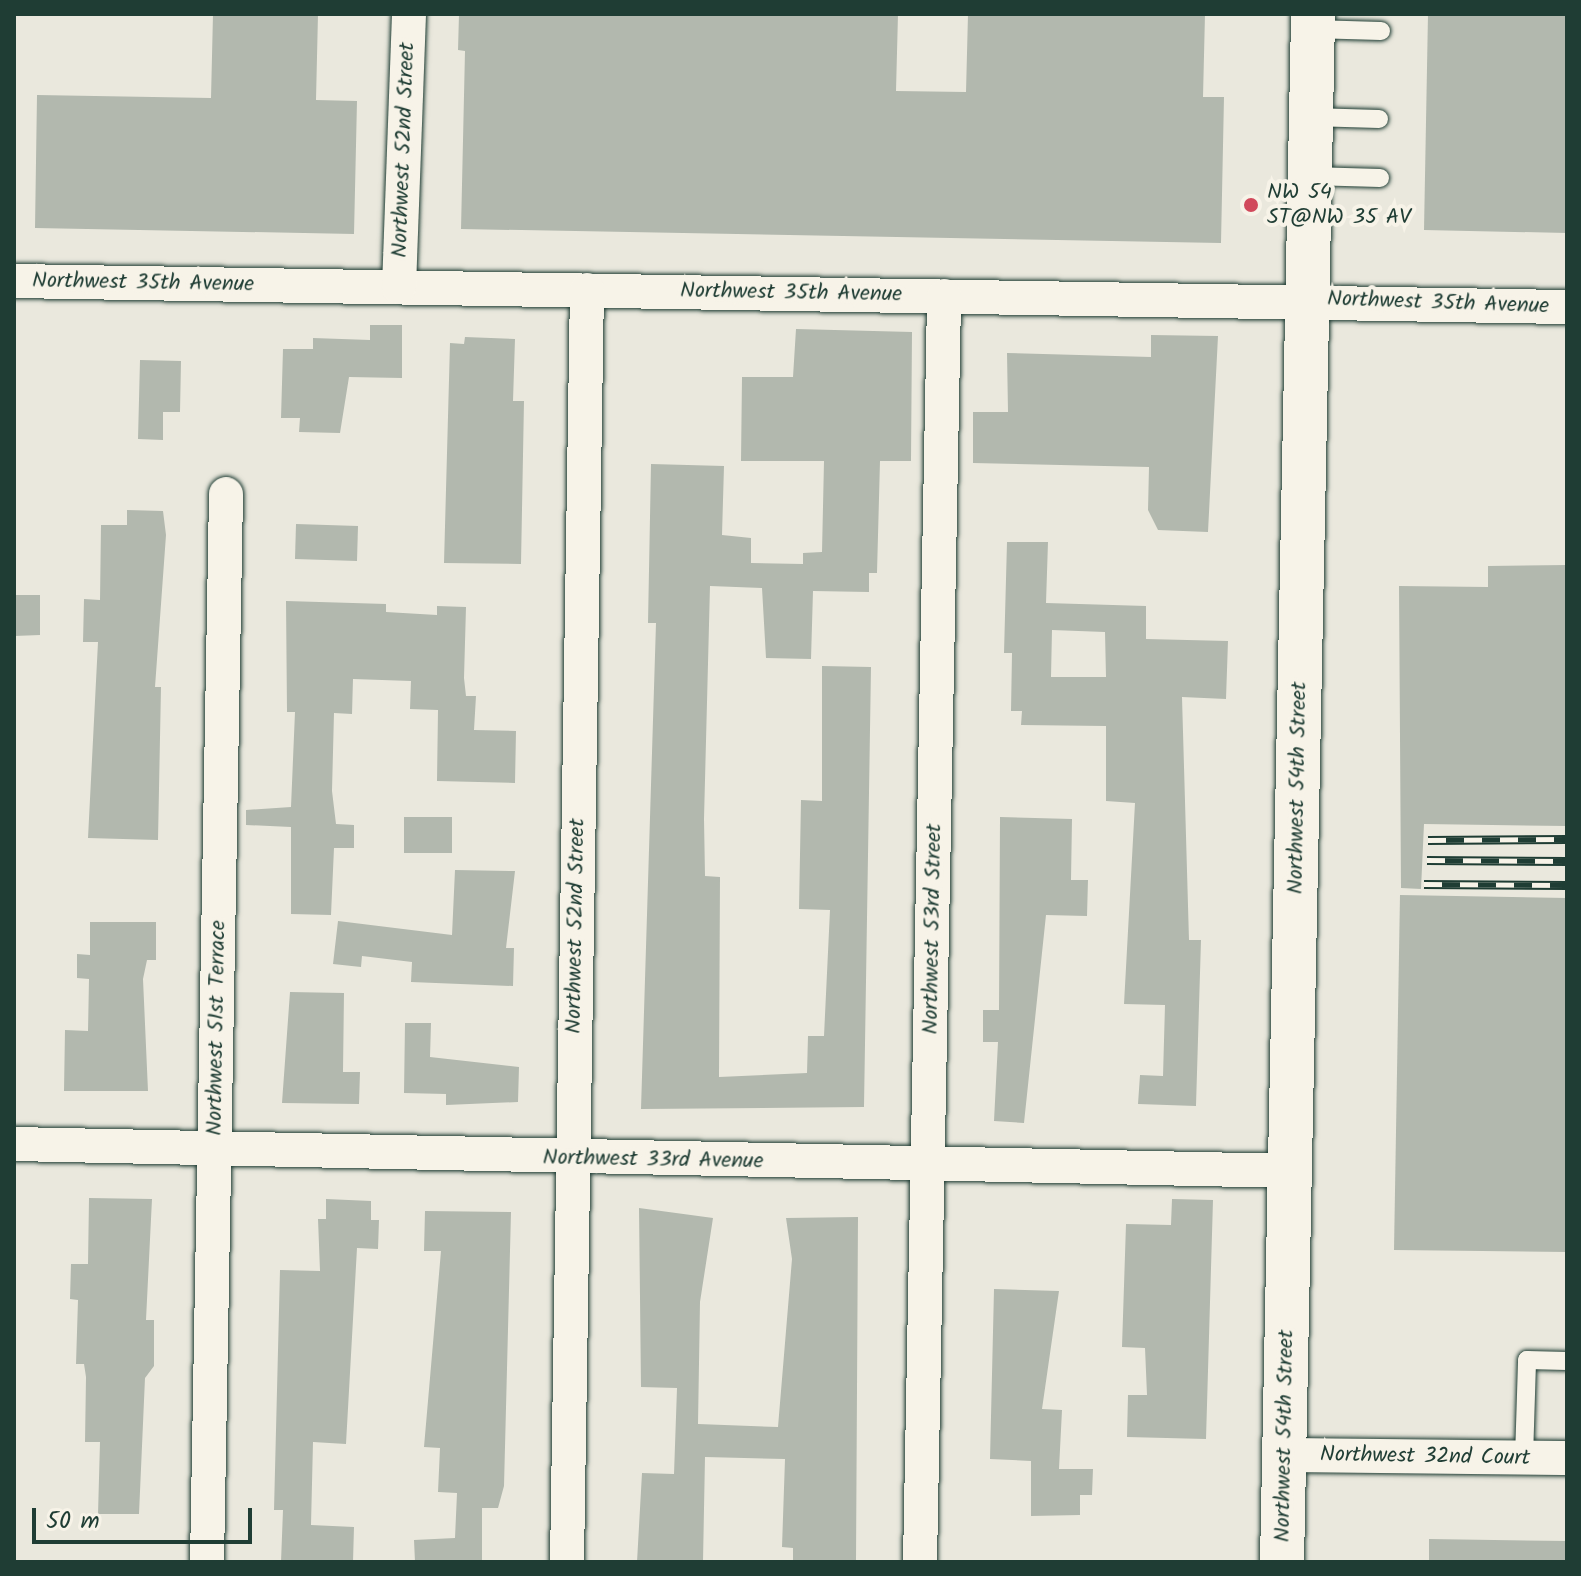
<!DOCTYPE html>
<style>
body{margin:0}
#map{position:relative;width:1581px;height:1576px;overflow:hidden;background:#eae8dd;font-family:Kalam,sans-serif}
div>[style]{position:absolute}
.building>*{inset:0;background:#b2b8ae}
.roads{filter:drop-shadow(0 0 2px #1f3d34) drop-shadow(0 0 2px #1f3d34)}
.service>*{height:18px;margin:-9px;padding:0 9px;transform-origin:9px;border-radius:9px;background:#f7f3e8}
.minor>*{height:34px;margin:-17px;padding:0 17px;transform-origin:17px;border-radius:17px;background:#f7f3e8}
.secondary>*{height:44px;margin:-22px;padding:0 22px;transform-origin:22px;border-radius:22px;background:#f7f3e8}
.rail>*{height:9px;margin-top:-4.5px;transform-origin:0;background:repeating-linear-gradient(90deg,#f7f3e8 0 18px,#1f3d34 0 36px);box-sizing:border-box;border-block:2px solid #1f3d34}
.dots>*{width:22px;height:22px;translate:-50% -50%;box-sizing:border-box;border:4px solid #f7f3e8;border-radius:50%}
span{translate:-50% -50%;white-space:nowrap;text-align:center;line-height:1.15;-webkit-text-stroke:8px #f7f3e8;paint-order:stroke}
.street-label{font-size:22px;color:#1f3d34}
.poi-label{font-size:22px;color:#1f3d34}
.left{translate:0 -50%;text-align:left}
.frame{position:absolute;inset:0;border:16px solid #1f3d34;pointer-events:none}
.scale{position:absolute;left:32px;top:1508px;width:220px;height:36px;box-sizing:border-box;border:4px solid #1f3d34;border-top:0;padding-left:10px;font-size:24px;line-height:28px;white-space:nowrap;color:#1f3d34;-webkit-text-stroke:6px #f7f3e8;paint-order:stroke}
</style>
<div id="map">
<div class="building">
<div style="clip-path:polygon(213px 14px,318px 14px,316px 100px,357px 101px,354px 234px,35px 228px,37px 95px,211px 98px)"></div>
<div style="clip-path:polygon(459px 14px,898px 14px,896px 91px,966px 92px,968px 14px,1205px 14px,1203px 97px,1224px 97px,1221px 243px,461px 229px,465px 51px,458px 50px)"></div>
<div style="clip-path:polygon(1428px 14px,1567px 14px,1567px 233px,1424px 230px)"></div>
<div style="clip-path:polygon(370px 325px,402px 325px,402px 378px,349px 377px,340px 433px,299px 432px,300px 418px,281px 418px,283px 349px,313px 349px,313px 338px,370px 340px)"></div>
<div style="clip-path:polygon(796px 329px,912px 332px,911px 461px,880px 461px,877px 573px,869px 573px,869px 592px,813px 591px,811px 659px,766px 658px,762px 588px,710px 586px,704px 819px,705px 876px,720px 877px,719px 1077px,807px 1073px,808px 1036px,824px 1036px,830px 910px,799px 909px,801px 800px,822px 801px,822px 666px,871px 667px,864px 1107px,641px 1109px,656px 623px,648px 623px,651px 464px,724px 466px,722px 535px,751px 538px,751px 563px,803px 564px,803px 553px,822px 552px,824px 461px,741px 461px,742px 377px,793px 377px)"></div>
<div style="clip-path:polygon(1151px 335px,1218px 336px,1208px 532px,1158px 530px,1148px 510px,1149px 467px,973px 463px,973px 412px,1008px 412px,1007px 353px,1151px 357px)"></div>
<div style="clip-path:polygon(465px 337px,515px 339px,513px 401px,524px 401px,521px 564px,444px 563px,450px 343px,464px 344px)"></div>
<div style="clip-path:polygon(140px 360px,181px 361px,180px 412px,163px 412px,163px 440px,138px 439px)"></div>
<div style="clip-path:polygon(127px 510px,163px 511px,166px 535px,155px 687px,161px 687px,158px 840px,88px 838px,98px 642px,83px 642px,84px 599px,100px 600px,101px 525px,127px 525px)"></div>
<div style="clip-path:polygon(296px 524px,358px 526px,357px 561px,295px 559px)"></div>
<div style="clip-path:polygon(evenodd,1007px 542px,1048px 542px,1046px 603px,1146px 606px,1146px 639px,1228px 641px,1226px 699px,1182px 697px,1189px 940px,1201px 940px,1196px 1106px,1138px 1104px,1140px 1075px,1163px 1076px,1165px 1005px,1124px 1004px,1135px 803px,1106px 801px,1106px 726px,1021px 725px,1022px 711px,1011px 711px,1012px 653px,1004px 653px,1007px 542px,1052px 630px,1105px 632px,1106px 677px,1051px 677px,1052px 630px)"></div>
<div style="clip-path:polygon(1567px 565px,1567px 826px,1424px 824px,1421px 889px,1401px 888px,1399px 586px,1488px 587px,1488px 566px)"></div>
<div style="clip-path:polygon(14px 595px,40px 595px,40px 635px,14px 636px)"></div>
<div style="clip-path:polygon(286px 601px,386px 604px,386px 612px,437px 615px,437px 606px,466px 607px,464px 678px,466px 696px,476px 696px,474px 730px,516px 731px,515px 783px,437px 781px,438px 710px,410px 709px,411px 681px,353px 679px,352px 714px,334px 713px,332px 791px,336px 824px,354px 825px,354px 848px,334px 848px,331px 915px,291px 914px,291px 827px,246px 825px,246px 810px,291px 807px,295px 712px,287px 712px)"></div>
<div style="clip-path:polygon(404px 817px,452px 817px,452px 853px,404px 853px)"></div>
<div style="clip-path:polygon(1000px 817px,1072px 819px,1071px 880px,1088px 880px,1087px 916px,1046px 915px,1024px 1123px,994px 1121px,998px 1042px,983px 1042px,983px 1010px,999px 1010px)"></div>
<div style="clip-path:polygon(455px 870px,515px 871px,506px 948px,514px 948px,513px 986px,411px 982px,412px 962px,362px 956px,361px 967px,333px 964px,338px 921px,452px 935px)"></div>
<div style="clip-path:polygon(1400px 895px,1567px 898px,1567px 1252px,1394px 1250px)"></div>
<div style="clip-path:polygon(90px 922px,156px 922px,156px 960px,147px 960px,143px 979px,148px 1091px,64px 1091px,65px 1030px,88px 1031px,89px 979px,77px 978px,77px 954px,90px 955px)"></div>
<div style="clip-path:polygon(290px 992px,344px 993px,343px 1072px,360px 1072px,359px 1104px,282px 1103px)"></div>
<div style="clip-path:polygon(405px 1023px,431px 1023px,430px 1057px,519px 1067px,518px 1102px,446px 1105px,446px 1094px,404px 1093px)"></div>
<div style="clip-path:polygon(89px 1198px,152px 1199px,146px 1320px,154px 1320px,154px 1366px,145px 1378px,139px 1514px,98px 1514px,100px 1442px,85px 1442px,86px 1377px,84px 1364px,76px 1364px,78px 1300px,70px 1299px,71px 1264px,88px 1264px)"></div>
<div style="clip-path:polygon(326px 1199px,371px 1201px,371px 1220px,379px 1220px,378px 1249px,357px 1248px,346px 1444px,313px 1442px,311px 1525px,354px 1527px,353px 1562px,281px 1562px,283px 1510px,274px 1510px,280px 1270px,320px 1271px,318px 1219px,326px 1219px)"></div>
<div style="clip-path:polygon(1172px 1199px,1213px 1200px,1206px 1439px,1127px 1437px,1128px 1395px,1147px 1395px,1145px 1348px,1122px 1347px,1126px 1224px,1171px 1225px)"></div>
<div style="clip-path:polygon(639px 1208px,713px 1218px,700px 1302px,698px 1424px,778px 1427px,792px 1259px,786px 1218px,858px 1217px,856px 1562px,793px 1562px,793px 1548px,782px 1547px,785px 1459px,705px 1457px,703px 1562px,637px 1562px,642px 1473px,674px 1474px,677px 1388px,641px 1387px)"></div>
<div style="clip-path:polygon(425px 1211px,511px 1212px,504px 1486px,498px 1508px,482px 1508px,482px 1562px,415px 1562px,414px 1540px,455px 1538px,457px 1493px,438px 1492px,440px 1448px,424px 1447px,441px 1251px,424px 1251px)"></div>
<div style="clip-path:polygon(994px 1289px,1059px 1291px,1042px 1409px,1062px 1410px,1059px 1469px,1093px 1469px,1092px 1495px,1080px 1495px,1080px 1515px,1031px 1516px,1031px 1461px,990px 1459px)"></div>
<div style="clip-path:polygon(1429px 1539px,1567px 1541px,1567px 1562px,1429px 1562px)"></div>
</div>
<div class="roads">
<div class="service">
<div style="left:1312px;top:29px;width:69px;rotate:1.7deg"></div>
<div style="left:1311px;top:117px;width:68px;rotate:1.7deg"></div>
<div style="left:1310px;top:176px;width:70px;rotate:1.6deg"></div>
<div style="left:1524px;top:1458px;width:98px;rotate:-88.2deg"></div>
<div style="left:1527px;top:1360px;width:40px;rotate:1.4deg"></div>
</div>
<div class="minor">
<div style="left:14px;top:281px;width:1553px;rotate:0.96deg"></div>
<div style="left:399px;top:287px;width:273px;rotate:-87.9deg"></div>
<div style="left:14px;top:1144px;width:1277px;rotate:1.21deg"></div>
<div style="left:1284px;top:1455px;width:283px;rotate:0.6deg"></div>
<div style="left:207px;top:1562px;width:1068px;rotate:-88.98deg"></div>
<div style="left:567px;top:1562px;width:1272px;rotate:-89.1deg"></div>
<div style="left:920px;top:1562px;width:1266px;rotate:-88.91deg"></div>
</div>
<div class="secondary">
<div style="left:1282px;top:1562px;width:1548px;rotate:-88.85deg"></div>
</div>
</div>
<div class="rail">
<div style="left:1428px;top:840px;width:139px;rotate:-0.4deg"></div>
<div style="left:1427px;top:860px;width:140px;rotate:0.4deg"></div>
<div style="left:1424px;top:884px;width:143px;rotate:0.4deg"></div>
</div>
<div class="dots">
<div style="left:1251px;top:205px;background:#d1495b"></div>
</div>
<div class="street-label">
<span style="left:404px;top:150px;rotate:-88deg">Northwest 52nd Street</span>
<span style="left:143px;top:283px;rotate:1deg">Northwest 35th Avenue</span>
<span style="left:791px;top:293px;rotate:1deg">Northwest 35th Avenue</span>
<span style="left:1438px;top:303px;rotate:2deg">Northwest 35th Avenue</span>
<span style="left:1298px;top:788px;rotate:-89deg">Northwest 54th Street</span>
<span style="left:576px;top:926px;rotate:-89deg">Northwest 52nd Street</span>
<span style="left:933px;top:929px;rotate:-89deg">Northwest 53rd Street</span>
<span style="left:217px;top:1028px;rotate:-89deg">Northwest 51st Terrace</span>
<span style="left:653px;top:1160px;rotate:1deg">Northwest 33rd Avenue</span>
<span style="left:1285px;top:1436px;rotate:-89deg">Northwest 54th Street</span>
<span style="left:1425px;top:1457px;rotate:1deg">Northwest 32nd Court</span>
</div>
<div class="poi-label">
<span class="left" style="left:1267px;top:205px">NW 54<br>ST@NW 35 AV</span>
</div>
<div class="frame"></div>
<div class="scale">50 m</div>
</div>
